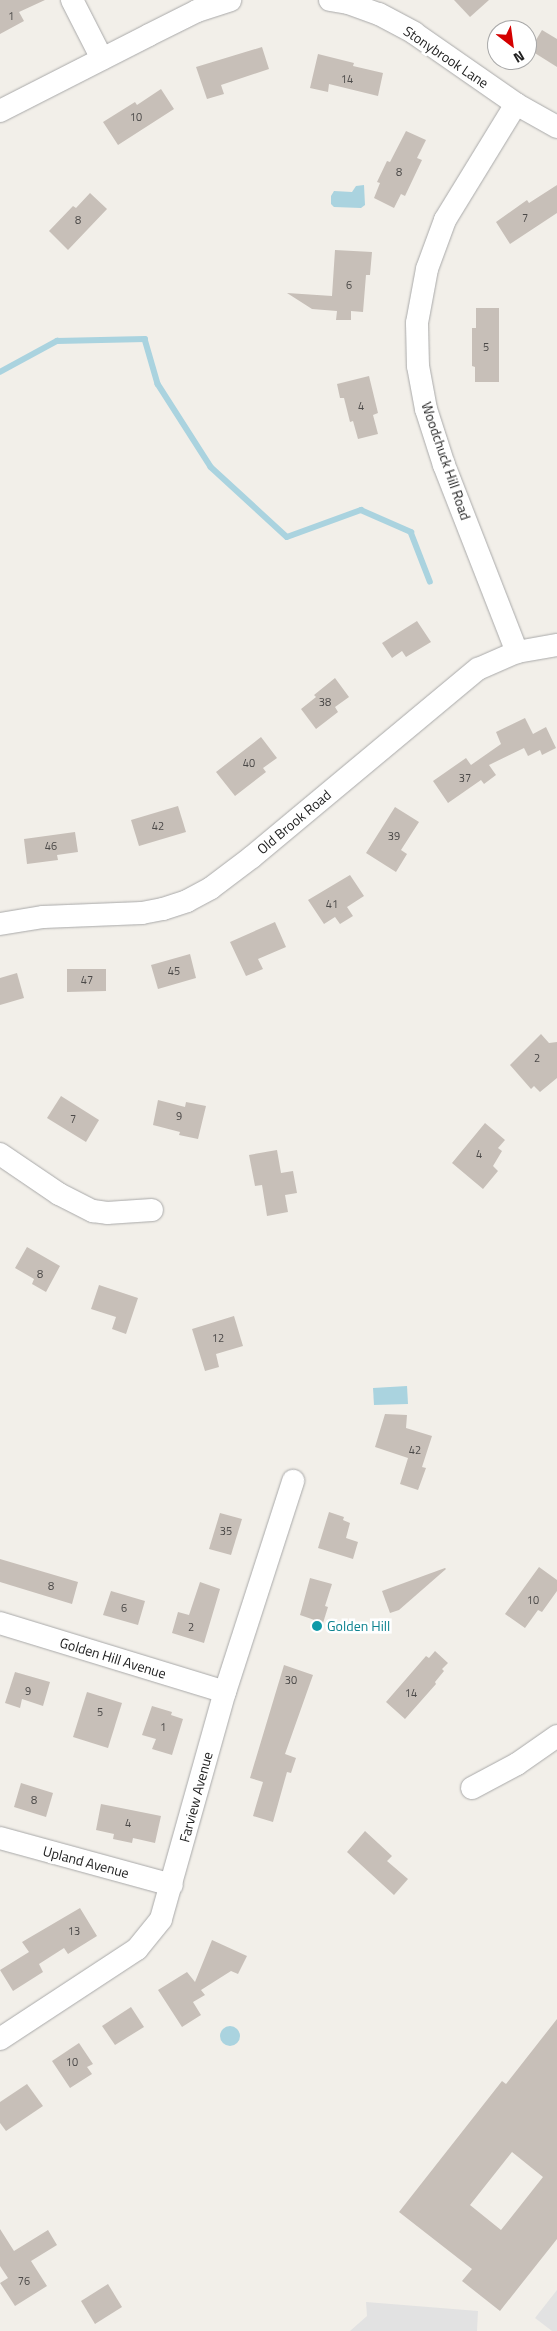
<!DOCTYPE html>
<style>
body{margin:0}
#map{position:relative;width:557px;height:2331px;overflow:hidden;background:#f2efe9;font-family:"Titillium Web",sans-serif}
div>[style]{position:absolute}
.parking>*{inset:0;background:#e2e2e2}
.water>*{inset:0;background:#aad3df}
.round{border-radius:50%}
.stream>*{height:5.5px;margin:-2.75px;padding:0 2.75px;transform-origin:2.75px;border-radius:2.75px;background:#aad3df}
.building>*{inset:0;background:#c7bfb8}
.roads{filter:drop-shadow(0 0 1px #a9a9a9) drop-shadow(0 0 1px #a9a9a9)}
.minor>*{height:22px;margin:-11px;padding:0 11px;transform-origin:11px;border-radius:11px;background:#fff}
.dots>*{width:14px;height:14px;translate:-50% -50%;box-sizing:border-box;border:2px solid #fff;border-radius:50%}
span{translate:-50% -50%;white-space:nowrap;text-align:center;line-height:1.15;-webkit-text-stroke:5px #fff;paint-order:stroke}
.number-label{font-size:11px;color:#4b4948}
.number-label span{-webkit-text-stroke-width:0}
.street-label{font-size:14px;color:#222}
.culture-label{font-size:14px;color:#0d838f}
.left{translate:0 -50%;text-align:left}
.north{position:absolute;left:487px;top:20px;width:50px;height:50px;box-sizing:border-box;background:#fff;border:1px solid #a7a7a7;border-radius:50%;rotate:150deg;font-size:14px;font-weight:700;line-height:20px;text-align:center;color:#222}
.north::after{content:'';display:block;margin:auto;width:18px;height:22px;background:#d40000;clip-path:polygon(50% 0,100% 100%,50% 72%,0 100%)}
</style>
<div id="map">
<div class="parking">
<div style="clip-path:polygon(557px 2290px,557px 2331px,552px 2331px,535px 2318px)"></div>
<div style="clip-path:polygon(366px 2302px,478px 2311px,477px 2331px,350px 2331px,367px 2316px)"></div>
</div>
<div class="water">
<div style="clip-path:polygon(364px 185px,365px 205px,361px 208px,334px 207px,331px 204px,331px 196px,334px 191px,352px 192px,356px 186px)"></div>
<div style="clip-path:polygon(407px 1386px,408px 1404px,374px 1405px,373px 1388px)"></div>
<div class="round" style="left:220px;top:2026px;width:20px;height:20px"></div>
</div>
<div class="stream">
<div style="left:0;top:372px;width:65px;rotate:-28.5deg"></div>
<div style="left:57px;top:341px;width:88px;rotate:-1.3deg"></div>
<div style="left:145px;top:339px;width:47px;rotate:73.9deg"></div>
<div style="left:158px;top:384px;width:98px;rotate:57.4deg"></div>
<div style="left:211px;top:467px;width:103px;rotate:42.6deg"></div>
<div style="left:287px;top:537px;width:79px;rotate:-20deg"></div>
<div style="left:361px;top:510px;width:55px;rotate:23.7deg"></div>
<div style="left:411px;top:532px;width:53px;rotate:68.8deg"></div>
</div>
<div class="building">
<div style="clip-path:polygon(0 0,45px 0,19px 12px,24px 21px,0 34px)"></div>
<div style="clip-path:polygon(454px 0,489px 0,470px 17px)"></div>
<div style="clip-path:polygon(542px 30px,557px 39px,557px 67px,530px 50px)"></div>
<div style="clip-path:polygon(262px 47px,269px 69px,221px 85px,224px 94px,207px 99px,196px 67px)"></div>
<div style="clip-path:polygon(318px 54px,354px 63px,353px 66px,383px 73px,378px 96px,329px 84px,328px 92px,310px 88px)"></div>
<div style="clip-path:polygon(161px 89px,174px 109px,118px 145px,103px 122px,135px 102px,137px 105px)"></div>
<div style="clip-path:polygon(406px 131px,426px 140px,417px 158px,422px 160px,405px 196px,401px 194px,394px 208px,374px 198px,380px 183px,377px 182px,387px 161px,390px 162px)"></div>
<div style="clip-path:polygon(557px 185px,557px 213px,510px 244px,496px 222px,527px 200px,529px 203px)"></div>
<div style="clip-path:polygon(90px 193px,107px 209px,68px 250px,49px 231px,73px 206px,76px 208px)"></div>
<div style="clip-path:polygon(335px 250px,372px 252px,370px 275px,366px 275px,363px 312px,351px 311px,351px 320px,336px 320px,337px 311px,312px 309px,287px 293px,332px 296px)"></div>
<div style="clip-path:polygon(476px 308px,499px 308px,499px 382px,475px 382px,475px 367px,472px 366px,472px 328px,476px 328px)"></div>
<div style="clip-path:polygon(369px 376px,378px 413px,373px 415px,378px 434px,358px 439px,353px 421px,350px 422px,344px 398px,340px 398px,337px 384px)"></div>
<div style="clip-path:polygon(417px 621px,431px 642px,406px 657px,402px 651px,392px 658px,382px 643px)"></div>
<div style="clip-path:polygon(335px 678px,349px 697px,335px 707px,338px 712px,316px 729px,301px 709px,316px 697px,314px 695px)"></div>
<div style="clip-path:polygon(525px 718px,533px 734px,546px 727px,556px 748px,542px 755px,540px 750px,528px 756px,524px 748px,489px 765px,496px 775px,484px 784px,481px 780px,448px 803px,433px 781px,466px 758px,471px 765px,501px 744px,496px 732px)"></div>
<div style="clip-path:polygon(261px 737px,277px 758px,263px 768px,266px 772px,235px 796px,216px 772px)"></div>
<div style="clip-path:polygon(178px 806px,186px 832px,139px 846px,131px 820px)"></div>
<div style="clip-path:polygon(395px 807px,419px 822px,401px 850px,407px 854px,396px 872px,366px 853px)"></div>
<div style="clip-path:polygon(75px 832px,78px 852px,57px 855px,58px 860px,27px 864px,24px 839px)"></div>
<div style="clip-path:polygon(350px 875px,364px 896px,347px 907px,353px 916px,340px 924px,335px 917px,324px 924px,308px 900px)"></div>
<div style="clip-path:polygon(275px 922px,286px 947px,258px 959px,263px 969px,246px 976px,230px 942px)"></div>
<div style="clip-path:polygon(190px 954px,196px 978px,158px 989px,151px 965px)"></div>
<div style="clip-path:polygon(67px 969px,106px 969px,106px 991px,67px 992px)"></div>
<div style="clip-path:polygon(17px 973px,24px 998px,0 1005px,0 978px)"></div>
<div style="clip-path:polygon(541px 1034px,549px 1043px,557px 1042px,557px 1078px,540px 1092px,534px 1086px,531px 1089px,510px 1065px)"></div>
<div style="clip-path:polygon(61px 1096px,99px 1120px,86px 1142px,47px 1118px)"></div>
<div style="clip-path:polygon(158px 1100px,185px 1107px,186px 1102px,206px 1106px,198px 1139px,179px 1135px,180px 1132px,153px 1125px)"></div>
<div style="clip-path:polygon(485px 1123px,505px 1140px,498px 1148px,502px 1151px,493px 1166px,498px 1171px,483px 1189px,452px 1163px)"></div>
<div style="clip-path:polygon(277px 1150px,281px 1173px,293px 1171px,297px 1193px,285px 1195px,288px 1212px,267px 1216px,262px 1185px,255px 1186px,249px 1155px)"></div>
<div style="clip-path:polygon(27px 1247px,60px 1266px,46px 1292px,32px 1284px,34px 1279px,15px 1268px)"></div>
<div style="clip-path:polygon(99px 1285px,138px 1298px,126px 1334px,112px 1329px,116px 1317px,91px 1309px)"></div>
<div style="clip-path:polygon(234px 1316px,243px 1346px,216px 1354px,219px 1367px,205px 1371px,192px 1329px)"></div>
<div style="clip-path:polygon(385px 1414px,407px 1415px,406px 1428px,432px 1436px,422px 1467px,426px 1468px,418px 1490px,400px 1484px,408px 1458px,375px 1447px)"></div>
<div style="clip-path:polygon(329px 1512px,344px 1517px,343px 1520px,350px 1523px,346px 1538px,358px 1542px,353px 1559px,318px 1548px)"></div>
<div style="clip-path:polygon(220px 1513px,242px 1519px,231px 1555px,209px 1549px)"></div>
<div style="clip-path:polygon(0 1559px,78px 1582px,72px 1604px,0 1582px)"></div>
<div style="clip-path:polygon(539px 1567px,557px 1580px,557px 1591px,542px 1612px,538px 1610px,525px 1628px,505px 1614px)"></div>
<div style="clip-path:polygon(445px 1568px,446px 1569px,399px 1610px,390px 1613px,382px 1591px)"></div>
<div style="clip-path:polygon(310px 1578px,332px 1584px,325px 1606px,328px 1607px,323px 1623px,300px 1615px)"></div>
<div style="clip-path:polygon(200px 1582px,220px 1589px,204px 1643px,172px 1633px,178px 1612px,189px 1615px)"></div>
<div style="clip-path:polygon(111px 1591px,145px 1601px,138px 1625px,103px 1615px)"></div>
<div style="clip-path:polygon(435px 1651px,448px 1663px,442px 1669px,444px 1671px,435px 1682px,436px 1684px,405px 1719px,386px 1702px,426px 1656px,429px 1658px)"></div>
<div style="clip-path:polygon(284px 1665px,313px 1675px,285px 1754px,296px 1758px,291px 1773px,287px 1772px,273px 1822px,253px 1816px,263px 1782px,250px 1778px)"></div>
<div style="clip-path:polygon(15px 1672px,50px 1682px,43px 1706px,22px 1699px,20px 1708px,5px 1703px)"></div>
<div style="clip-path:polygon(87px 1692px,122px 1703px,108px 1748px,73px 1737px)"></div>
<div style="clip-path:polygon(152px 1706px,172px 1712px,171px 1715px,183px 1719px,172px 1755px,152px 1749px,156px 1739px,142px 1735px)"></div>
<div style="clip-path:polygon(21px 1783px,53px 1793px,46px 1817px,14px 1807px)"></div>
<div style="clip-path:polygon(101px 1804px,161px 1816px,155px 1843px,133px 1838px,132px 1843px,113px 1839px,114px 1834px,96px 1830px)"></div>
<div style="clip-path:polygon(365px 1831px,392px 1856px,387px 1861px,408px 1879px,394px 1895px,347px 1852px)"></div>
<div style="clip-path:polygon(80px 1908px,97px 1936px,68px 1954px,64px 1948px,39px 1964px,43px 1972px,13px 1991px,0 1970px,29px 1952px,22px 1942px)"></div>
<div style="clip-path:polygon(212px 1940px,247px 1956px,238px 1974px,231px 1971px,201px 1990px,205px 1995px,193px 2002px,201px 2015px,182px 2027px,158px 1990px,187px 1972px,195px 1982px)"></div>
<div style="clip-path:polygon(131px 2007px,144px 2027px,115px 2045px,102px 2026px)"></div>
<div style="clip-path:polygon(evenodd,557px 2019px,557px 2239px,500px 2311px,462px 2281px,472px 2269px,399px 2212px,502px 2081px,506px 2084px,557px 2019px,512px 2152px,543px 2177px,501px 2230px,470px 2205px,512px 2152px)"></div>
<div style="clip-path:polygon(79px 2043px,93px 2064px,87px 2067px,92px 2074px,70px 2088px,52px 2061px)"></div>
<div style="clip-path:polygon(27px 2084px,43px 2106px,6px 2131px,0 2123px,0 2102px)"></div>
<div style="clip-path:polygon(0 2229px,14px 2251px,48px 2230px,57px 2245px,31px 2261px,47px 2286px,15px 2306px,0 2283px,8px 2278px,0 2266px)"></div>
<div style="clip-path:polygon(108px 2284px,122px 2307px,95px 2324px,81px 2301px)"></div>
</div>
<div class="roads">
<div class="minor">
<div style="left:72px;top:0;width:66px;rotate:63deg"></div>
<div style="left:330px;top:0;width:18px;rotate:9deg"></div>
<div style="left:348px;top:3px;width:33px;rotate:20deg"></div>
<div style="left:379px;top:14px;width:40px;rotate:28deg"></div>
<div style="left:414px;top:33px;width:124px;rotate:34.8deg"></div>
<div style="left:516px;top:104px;width:47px;rotate:29.3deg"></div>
<div style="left:516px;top:104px;width:136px;rotate:121.5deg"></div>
<div style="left:445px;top:220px;width:52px;rotate:110.2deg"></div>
<div style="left:427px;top:269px;width:55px;rotate:100.5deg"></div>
<div style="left:417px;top:323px;width:43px;rotate:88.7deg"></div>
<div style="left:418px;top:366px;width:44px;rotate:79.5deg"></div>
<div style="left:426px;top:409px;width:59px;rotate:72.2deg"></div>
<div style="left:444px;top:465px;width:201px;rotate:68.7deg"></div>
<div style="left:0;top:111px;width:167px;rotate:-27deg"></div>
<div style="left:149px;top:35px;width:54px;rotate:-26.6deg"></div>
<div style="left:197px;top:11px;width:35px;rotate:-18deg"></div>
<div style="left:0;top:924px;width:44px;rotate:-9.2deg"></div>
<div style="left:43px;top:917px;width:99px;rotate:-2.3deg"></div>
<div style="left:142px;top:913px;width:21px;rotate:-11deg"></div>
<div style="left:163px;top:909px;width:25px;rotate:-18deg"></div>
<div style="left:187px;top:901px;width:27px;rotate:-28deg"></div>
<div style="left:211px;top:888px;width:51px;rotate:-37.1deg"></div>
<div style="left:252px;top:857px;width:294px;rotate:-39.8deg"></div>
<div style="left:478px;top:669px;width:43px;rotate:-23.6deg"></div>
<div style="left:517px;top:652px;width:41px;rotate:-9.9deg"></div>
<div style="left:0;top:1154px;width:71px;rotate:34.1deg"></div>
<div style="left:59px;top:1194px;width:38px;rotate:27deg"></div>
<div style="left:93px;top:1211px;width:14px;rotate:8deg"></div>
<div style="left:107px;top:1213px;width:45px;rotate:-3.8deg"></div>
<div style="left:0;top:1623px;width:235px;rotate:17deg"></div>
<div style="left:472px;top:1788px;width:51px;rotate:-28.1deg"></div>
<div style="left:517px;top:1764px;width:49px;rotate:-35deg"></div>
<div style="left:0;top:1838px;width:178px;rotate:15.3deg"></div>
<div style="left:0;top:2039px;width:164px;rotate:-33.3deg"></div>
<div style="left:137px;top:1949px;width:38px;rotate:-51deg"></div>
<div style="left:161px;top:1919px;width:236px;rotate:-74.3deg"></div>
<div style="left:225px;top:1692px;width:222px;rotate:-72.1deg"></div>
</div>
</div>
<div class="dots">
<div style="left:317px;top:1626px;background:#0f9aa8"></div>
</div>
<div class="number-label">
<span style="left:11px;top:16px">1</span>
<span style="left:347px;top:79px">14</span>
<span style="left:136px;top:117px">10</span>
<span style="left:399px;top:172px">8</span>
<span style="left:525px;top:218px">7</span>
<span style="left:78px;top:220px">8</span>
<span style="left:349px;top:285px">6</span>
<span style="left:486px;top:347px">5</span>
<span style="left:361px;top:406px">4</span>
<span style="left:325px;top:702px">38</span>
<span style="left:249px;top:763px">40</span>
<span style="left:465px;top:778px">37</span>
<span style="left:158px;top:826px">42</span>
<span style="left:394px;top:836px">39</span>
<span style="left:51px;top:846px">46</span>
<span style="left:332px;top:904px">41</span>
<span style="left:174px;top:971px">45</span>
<span style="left:87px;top:980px">47</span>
<span style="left:537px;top:1058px">2</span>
<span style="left:179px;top:1116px">9</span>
<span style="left:73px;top:1119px">7</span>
<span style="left:479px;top:1154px">4</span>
<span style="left:40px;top:1274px">8</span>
<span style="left:218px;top:1338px">12</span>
<span style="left:415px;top:1450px">42</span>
<span style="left:226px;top:1531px">35</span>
<span style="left:51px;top:1586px">8</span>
<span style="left:533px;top:1600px">10</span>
<span style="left:124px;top:1608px">6</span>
<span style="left:191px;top:1627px">2</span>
<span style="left:291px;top:1680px">30</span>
<span style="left:28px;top:1691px">9</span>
<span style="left:411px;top:1693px">14</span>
<span style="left:100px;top:1712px">5</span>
<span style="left:163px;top:1727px">1</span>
<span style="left:34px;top:1800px">8</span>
<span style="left:128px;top:1823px">4</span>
<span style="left:74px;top:1931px">13</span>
<span style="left:72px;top:2062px">10</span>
<span style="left:24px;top:2281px">76</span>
</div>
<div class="street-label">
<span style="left:446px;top:57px;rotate:34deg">Stonybrook Lane</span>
<span style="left:446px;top:461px;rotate:71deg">Woodchuck Hill Road</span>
<span style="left:294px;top:822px;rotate:-40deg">Old Brook Road</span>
<span style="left:113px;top:1658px;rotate:17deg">Golden Hill Avenue</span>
<span style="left:196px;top:1797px;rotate:-75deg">Farview Avenue</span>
<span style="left:86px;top:1862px;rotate:15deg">Upland Avenue</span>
</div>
<div class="culture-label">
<span class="left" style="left:327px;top:1626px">Golden Hill</span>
</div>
<div class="north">N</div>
</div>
